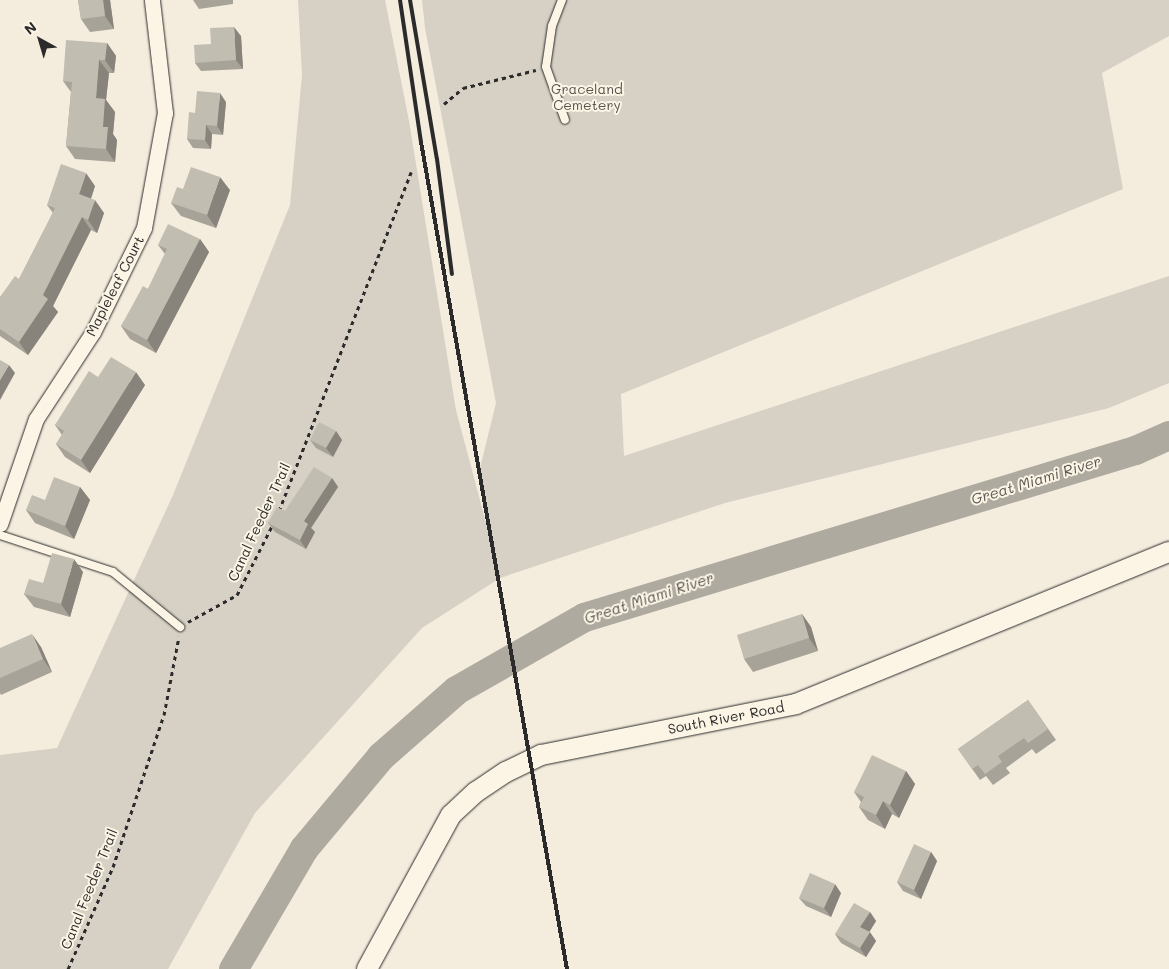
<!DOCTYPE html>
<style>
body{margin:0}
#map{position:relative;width:1169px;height:969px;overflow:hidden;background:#f4edde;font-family:Mali,sans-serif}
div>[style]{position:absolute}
.green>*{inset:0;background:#d6d1c4}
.river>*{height:29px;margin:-14.5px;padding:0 14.5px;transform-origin:14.5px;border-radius:14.5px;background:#afaaa0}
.path>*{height:3px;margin-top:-1.5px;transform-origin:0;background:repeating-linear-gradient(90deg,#2b2b2b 0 4px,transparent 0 8px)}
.roads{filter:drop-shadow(0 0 1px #2b2b2b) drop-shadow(0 0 1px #2b2b2b)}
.service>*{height:8px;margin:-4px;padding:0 4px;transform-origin:4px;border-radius:4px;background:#fcf5e5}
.minor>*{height:15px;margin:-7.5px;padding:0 7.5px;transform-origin:7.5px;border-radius:7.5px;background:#fcf5e5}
.tertiary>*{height:20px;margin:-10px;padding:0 10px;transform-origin:10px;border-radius:10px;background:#fcf5e5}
.rail>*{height:4px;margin:-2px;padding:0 2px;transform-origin:2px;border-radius:2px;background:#2b2b2b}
.wall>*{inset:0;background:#a7a398}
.shaded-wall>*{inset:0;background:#88847c}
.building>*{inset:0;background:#c2bdb1}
span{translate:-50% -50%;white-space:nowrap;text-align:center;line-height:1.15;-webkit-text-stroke:4px #fcf5e5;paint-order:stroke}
.park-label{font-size:14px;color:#565451}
.street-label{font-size:14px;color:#2b2b2b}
.water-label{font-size:15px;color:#595754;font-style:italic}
.north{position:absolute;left:15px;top:15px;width:50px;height:50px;-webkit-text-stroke:4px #fcf5e5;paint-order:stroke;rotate:321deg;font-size:14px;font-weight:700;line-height:20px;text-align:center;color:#2b2b2b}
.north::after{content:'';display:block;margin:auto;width:18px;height:22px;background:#2b2b2b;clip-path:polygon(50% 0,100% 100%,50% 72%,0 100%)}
</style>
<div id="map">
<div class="green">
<div style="clip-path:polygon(298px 0,385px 0,409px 121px,456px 410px,498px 568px,480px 468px,496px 403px,425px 28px,422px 0,1169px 0,1169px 36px,1102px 73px,1123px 189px,621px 394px,624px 456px,1169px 276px,1169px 383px,1109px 408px,725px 503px,500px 578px,422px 628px,255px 813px,168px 969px,0 969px,0 755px,57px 748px,173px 495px,290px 205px,302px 75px)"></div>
</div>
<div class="river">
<div style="left:233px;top:969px;width:140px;rotate:-59.6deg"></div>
<div style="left:304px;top:848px;width:120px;rotate:-50.1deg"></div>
<div style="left:381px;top:756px;width:100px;rotate:-41.3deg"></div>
<div style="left:456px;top:690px;width:147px;rotate:-29.7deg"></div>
<div style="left:584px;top:617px;width:576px;rotate:-16.86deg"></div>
<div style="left:1135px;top:450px;width:37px;rotate:-24deg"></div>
</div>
<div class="path">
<div style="left:444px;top:104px;width:25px;rotate:-40deg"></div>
<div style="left:463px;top:88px;width:75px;rotate:-13.9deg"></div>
<div style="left:279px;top:511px;width:364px;rotate:-68.7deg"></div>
<div style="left:188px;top:622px;width:56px;rotate:-28.9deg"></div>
<div style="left:237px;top:595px;width:77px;rotate:-63.1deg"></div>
<div style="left:68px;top:969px;width:111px;rotate:-66.2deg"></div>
<div style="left:113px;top:867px;width:160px;rotate:-71.5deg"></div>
<div style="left:164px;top:715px;width:80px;rotate:-79.2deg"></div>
</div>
<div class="roads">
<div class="service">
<div style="left:562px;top:0;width:28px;rotate:111deg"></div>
<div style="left:552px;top:26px;width:41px;rotate:98.3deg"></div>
<div style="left:546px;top:67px;width:56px;rotate:70.3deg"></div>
<div style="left:0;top:535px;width:119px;rotate:18.1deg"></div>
<div style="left:113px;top:572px;width:87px;rotate:39.4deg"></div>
</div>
<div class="minor">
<div style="left:0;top:524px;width:111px;rotate:-71.1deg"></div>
<div style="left:36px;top:419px;width:104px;rotate:-56.8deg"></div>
<div style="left:93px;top:332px;width:116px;rotate:-63.9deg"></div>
<div style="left:144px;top:228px;width:117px;rotate:-79.7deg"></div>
<div style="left:165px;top:113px;width:114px;rotate:-96.6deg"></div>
</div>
<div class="tertiary">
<div style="left:367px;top:969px;width:175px;rotate:-61.4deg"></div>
<div style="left:451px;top:815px;width:34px;rotate:-43deg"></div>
<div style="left:476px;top:792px;width:36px;rotate:-34deg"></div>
<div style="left:506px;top:772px;width:39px;rotate:-26deg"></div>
<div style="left:541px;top:755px;width:260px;rotate:-11.3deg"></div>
<div style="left:796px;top:704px;width:403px;rotate:-22.2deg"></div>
</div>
</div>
<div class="rail">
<div style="left:400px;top:0;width:144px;rotate:81.6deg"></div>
<div style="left:421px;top:142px;width:840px;rotate:79.99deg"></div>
<div style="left:410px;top:0;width:161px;rotate:80.4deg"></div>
<div style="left:437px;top:159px;width:116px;rotate:82.6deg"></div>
</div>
<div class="wall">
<div style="clip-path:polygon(78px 0,110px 0,114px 29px,90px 32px,81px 19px)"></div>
<div style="clip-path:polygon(193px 0,233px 0,233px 4px,199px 9px)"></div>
<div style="clip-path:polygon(241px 36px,243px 69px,201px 71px,195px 63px,211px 44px)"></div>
<div style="clip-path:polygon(107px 43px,116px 56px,114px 73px,109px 73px,106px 100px,115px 112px,113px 134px,117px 140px,115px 162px,75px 159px,66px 146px,71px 92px,63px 81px)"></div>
<div style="clip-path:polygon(226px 102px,223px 135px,212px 134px,211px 149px,193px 148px,187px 139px,195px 113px)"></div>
<div style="clip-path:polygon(95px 186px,91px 199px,104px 213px,97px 233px,91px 230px,53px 306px,58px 312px,28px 355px,0 336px,0 297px,19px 279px,53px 213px,47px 205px)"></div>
<div style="clip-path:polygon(230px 190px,216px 228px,181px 216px,171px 203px)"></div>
<div style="clip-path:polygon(200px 239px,209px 252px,156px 353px,130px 339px,121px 326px,148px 289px,165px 254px,158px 245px)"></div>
<div style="clip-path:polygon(98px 377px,145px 385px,90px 473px,65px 457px,56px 444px,62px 435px,55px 425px)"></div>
<div style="clip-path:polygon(336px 431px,342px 440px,333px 457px,316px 448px,310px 440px)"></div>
<div style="clip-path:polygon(332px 478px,338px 487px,311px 528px,315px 532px,306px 549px,275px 532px,268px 523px)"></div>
<div style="clip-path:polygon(80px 487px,90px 500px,74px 539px,35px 523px,26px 510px)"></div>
<div style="clip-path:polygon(83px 572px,70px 617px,34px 607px,24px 594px,43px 583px)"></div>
<div style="clip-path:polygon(802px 614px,811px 627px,818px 651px,753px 672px,744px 659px)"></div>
<div style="clip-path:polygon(41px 647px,52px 672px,1px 695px,0 693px,0 648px)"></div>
<div style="clip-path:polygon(1028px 700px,1056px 740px,1036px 754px,1032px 749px,1006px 768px,1010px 773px,993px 785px,986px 776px,980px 780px,958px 749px)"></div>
<div style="clip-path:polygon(906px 771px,915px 784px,899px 818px,892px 814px,885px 829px,868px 820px,859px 807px,861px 802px,854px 792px)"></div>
<div style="clip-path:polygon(931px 852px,937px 861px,921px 899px,903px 891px,897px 882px)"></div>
<div style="clip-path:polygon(841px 893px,831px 917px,806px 906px,799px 898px)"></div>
<div style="clip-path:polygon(870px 912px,876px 921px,869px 932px,876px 941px,866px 957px,841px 943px,835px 934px)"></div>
</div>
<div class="shaded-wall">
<div style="clip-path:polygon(103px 0,110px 0,114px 29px,105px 16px)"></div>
<div style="clip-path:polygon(234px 27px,241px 36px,243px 69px,236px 60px)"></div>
<div style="clip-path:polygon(107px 43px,116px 56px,114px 73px,105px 60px)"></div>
<div style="clip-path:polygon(99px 60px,109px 73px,106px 100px,115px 112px,113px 134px,117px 140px,115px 162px,106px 149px,103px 127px,96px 98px)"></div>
<div style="clip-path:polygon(220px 93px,226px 102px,223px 135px,217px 126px)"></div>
<div style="clip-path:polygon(206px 125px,212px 134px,211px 149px,205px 140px)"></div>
<div style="clip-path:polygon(86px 173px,95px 186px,88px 207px,79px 194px)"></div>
<div style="clip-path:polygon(220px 177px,230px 190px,216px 228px,207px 215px)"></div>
<div style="clip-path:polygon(95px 200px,104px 213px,97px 233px,88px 220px)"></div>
<div style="clip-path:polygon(82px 217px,91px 230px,53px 306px,58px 312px,28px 355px,19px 342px)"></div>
<div style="clip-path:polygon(200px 239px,209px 252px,156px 353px,147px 340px)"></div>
<div style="clip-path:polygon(9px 365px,15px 373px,0 400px,0 380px)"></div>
<div style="clip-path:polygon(136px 372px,145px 385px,90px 473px,81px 460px)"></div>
<div style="clip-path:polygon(336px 431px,342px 440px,333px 457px,326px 448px)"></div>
<div style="clip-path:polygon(332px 478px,338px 487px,311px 528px,315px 532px,306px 549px,300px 540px,304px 521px)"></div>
<div style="clip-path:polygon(80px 487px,90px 500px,74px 539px,65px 526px)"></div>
<div style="clip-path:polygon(74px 559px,83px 572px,70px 617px,61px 604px)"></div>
<div style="clip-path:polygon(802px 614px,811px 627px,818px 651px,809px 638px)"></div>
<div style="clip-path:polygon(32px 634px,41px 647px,52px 672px,43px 659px)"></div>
<div style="clip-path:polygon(906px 771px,915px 784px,899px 818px,890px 805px)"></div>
<div style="clip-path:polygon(883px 801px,892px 814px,885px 829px,876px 815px)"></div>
<div style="clip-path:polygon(931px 852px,937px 861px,921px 899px,914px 890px)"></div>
<div style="clip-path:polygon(835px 884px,841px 893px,831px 917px,824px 908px)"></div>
<div style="clip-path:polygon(870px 912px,876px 921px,867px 936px,860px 927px)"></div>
<div style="clip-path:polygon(870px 932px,876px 941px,866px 957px,860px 948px)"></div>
</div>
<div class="building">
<div style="clip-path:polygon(78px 0,103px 0,105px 16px,81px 19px)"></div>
<div style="clip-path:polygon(234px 27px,236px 60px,195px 63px,194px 45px,211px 44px,210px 28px)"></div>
<div style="clip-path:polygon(66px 40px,107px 43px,105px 60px,99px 60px,96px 98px,105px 99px,103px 127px,108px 127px,106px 149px,66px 146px,72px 82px,63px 81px)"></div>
<div style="clip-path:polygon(197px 91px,220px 93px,217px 126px,206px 125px,205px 140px,187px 139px,189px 112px,195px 113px)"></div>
<div style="clip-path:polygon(61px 164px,86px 173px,79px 194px,95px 200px,88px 220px,82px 217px,43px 295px,48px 299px,19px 342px,0 329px,0 297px,15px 276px,19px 279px,55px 208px,47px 205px)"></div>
<div style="clip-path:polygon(191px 167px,220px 177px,207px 215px,171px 203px,177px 187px,183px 189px)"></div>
<div style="clip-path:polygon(168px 224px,200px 239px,147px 340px,121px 326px,143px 286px,148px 289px,167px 249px,158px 245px)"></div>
<div style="clip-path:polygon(111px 357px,136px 372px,81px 460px,56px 444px,64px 431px,55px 425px,89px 371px,98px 377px)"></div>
<div style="clip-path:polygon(0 360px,9px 365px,0 380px)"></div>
<div style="clip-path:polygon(319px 422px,336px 431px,326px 448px,310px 440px)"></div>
<div style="clip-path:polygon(314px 467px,332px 478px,304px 521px,308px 524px,300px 540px,268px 523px,277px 507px,285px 511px)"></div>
<div style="clip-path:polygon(54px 477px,80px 487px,65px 526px,26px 510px,32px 495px,45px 500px)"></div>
<div style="clip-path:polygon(52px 553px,74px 559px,61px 604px,24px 594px,29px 579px,43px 583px)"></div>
<div style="clip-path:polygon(802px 614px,809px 638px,744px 659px,737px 635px)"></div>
<div style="clip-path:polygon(32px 634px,43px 659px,0 678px,0 648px)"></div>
<div style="clip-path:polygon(1028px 700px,1048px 729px,1028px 743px,1024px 738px,998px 756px,1002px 762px,985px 774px,978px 765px,972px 769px,958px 749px)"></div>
<div style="clip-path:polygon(872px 755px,906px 771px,890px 805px,883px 801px,876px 815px,859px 807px,864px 797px,854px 792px)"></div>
<div style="clip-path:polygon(914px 844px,931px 852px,914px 890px,897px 882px)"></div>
<div style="clip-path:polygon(810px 873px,835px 884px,824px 908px,799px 898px)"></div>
<div style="clip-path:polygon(854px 903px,870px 912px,860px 927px,870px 932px,860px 948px,835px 934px)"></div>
</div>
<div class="park-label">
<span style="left:587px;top:97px">Graceland<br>Cemetery</span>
</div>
<div class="street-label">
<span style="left:115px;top:286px;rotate:-63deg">Mapleleaf Court</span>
<span style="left:259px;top:522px;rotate:-65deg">Canal Feeder Trail</span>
<span style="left:726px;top:718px;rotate:-11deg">South River Road</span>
<span style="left:89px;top:889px;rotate:-68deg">Canal Feeder Trail</span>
</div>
<div class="water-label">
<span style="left:1036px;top:480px;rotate:-17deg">Great Miami River</span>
<span style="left:649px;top:598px;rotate:-18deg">Great Miami River</span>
</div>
<div class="north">N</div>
</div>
